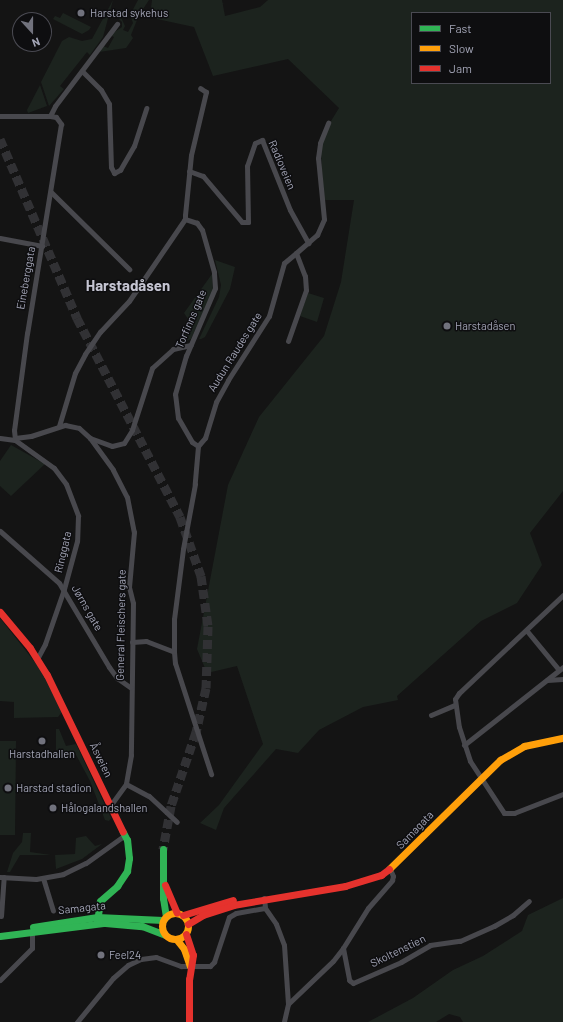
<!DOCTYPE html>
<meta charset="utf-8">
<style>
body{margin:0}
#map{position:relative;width:563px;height:1022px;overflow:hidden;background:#141414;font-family:Barlow,sans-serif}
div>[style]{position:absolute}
.green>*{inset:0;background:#1c231e}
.highway-tunnel>*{height:9px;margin-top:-4.5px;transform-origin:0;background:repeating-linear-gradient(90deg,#313134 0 9px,transparent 0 13.5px)}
.street>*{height:5px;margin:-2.5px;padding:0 2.5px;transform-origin:2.5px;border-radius:2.5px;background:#48484d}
.fast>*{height:7px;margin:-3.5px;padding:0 3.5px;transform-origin:3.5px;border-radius:3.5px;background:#30b455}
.slow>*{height:7px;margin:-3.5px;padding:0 3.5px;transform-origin:3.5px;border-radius:3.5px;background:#ff9f0a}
.slow>.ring{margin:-3.5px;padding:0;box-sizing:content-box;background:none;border:7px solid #ff9f0a;border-radius:50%}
.jam>*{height:7px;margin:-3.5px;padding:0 3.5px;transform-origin:3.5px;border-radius:3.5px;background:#e5322d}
.dots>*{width:11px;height:11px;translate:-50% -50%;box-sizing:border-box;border:2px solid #0e0e10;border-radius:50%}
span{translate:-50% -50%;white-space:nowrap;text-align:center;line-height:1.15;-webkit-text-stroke:3px #0e0e10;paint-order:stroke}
.poi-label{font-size:11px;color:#a3a5b6}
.left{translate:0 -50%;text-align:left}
.street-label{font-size:11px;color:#a3a5b6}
.district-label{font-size:15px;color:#c5c5d2;font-weight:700}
.legend{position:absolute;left:411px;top:12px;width:140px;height:72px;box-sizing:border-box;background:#0e0e10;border:1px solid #4a4a52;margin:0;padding:5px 7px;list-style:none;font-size:12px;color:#a3a5b6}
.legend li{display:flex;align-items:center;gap:8px;height:20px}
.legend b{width:20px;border:1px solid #4a4a52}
.north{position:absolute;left:12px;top:12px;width:40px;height:40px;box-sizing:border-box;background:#0e0e10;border:1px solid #4a4a52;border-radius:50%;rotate:159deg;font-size:11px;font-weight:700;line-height:16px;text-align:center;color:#a3a5b6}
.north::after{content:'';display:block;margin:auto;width:14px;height:18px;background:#71727d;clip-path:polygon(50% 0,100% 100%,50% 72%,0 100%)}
</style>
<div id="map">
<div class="green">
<div style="clip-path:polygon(113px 0,103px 37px,90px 55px,87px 52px,60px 86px,64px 89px,49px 106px,41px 82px,62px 41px,69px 37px,82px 41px,92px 39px)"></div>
<div style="clip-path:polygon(138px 0,149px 0,139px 15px,131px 35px,133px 38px,126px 48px,99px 52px,103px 46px,108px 48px,114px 37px,110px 35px,122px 27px,122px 22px,118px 18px,120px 15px,125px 26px,123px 30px,128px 32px,133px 23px,130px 15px)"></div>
<div style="clip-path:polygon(evenodd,152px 0,222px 0,225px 16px,260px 7px,268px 0,563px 0,563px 491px,530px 533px,542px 565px,517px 603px,481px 621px,397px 696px,398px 700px,363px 707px,319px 730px,298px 753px,276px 749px,224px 808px,216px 830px,200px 823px,219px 805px,263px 744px,237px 666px,207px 673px,197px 649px,228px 485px,259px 417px,324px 336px,341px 282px,354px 200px,324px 200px,320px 139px,339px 108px,288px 59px,213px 76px,194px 27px,157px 19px,151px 8px,152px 0,412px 13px,550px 13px,550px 83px,412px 83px,412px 13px)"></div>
<div style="clip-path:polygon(63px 13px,91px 27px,89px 30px,82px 34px,53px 19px,55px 16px,60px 18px)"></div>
<div style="clip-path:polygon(40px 85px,47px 106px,28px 113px,27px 110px)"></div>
<div style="clip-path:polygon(215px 260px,235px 267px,230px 289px,205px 337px,201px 339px,199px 339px,219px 297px,221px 285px)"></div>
<div style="clip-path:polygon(212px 274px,213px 291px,191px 339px,182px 343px,188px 319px,184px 313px)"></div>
<div style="clip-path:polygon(308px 293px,324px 298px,317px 322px,300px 316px)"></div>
<div style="clip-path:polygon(11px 445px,45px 464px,11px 496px,0 486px,0 461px)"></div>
<div style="clip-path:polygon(0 618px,41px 670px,62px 712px,58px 717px,14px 718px,14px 702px,0 701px)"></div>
<div style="clip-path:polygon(56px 729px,59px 729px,66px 746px,76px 744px,111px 818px,109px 821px,105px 820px,90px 781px,75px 753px,56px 750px)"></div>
<div style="clip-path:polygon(0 741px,16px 741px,15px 835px,0 835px)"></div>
<div style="clip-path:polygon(23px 833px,31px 833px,30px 852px,51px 855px,20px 855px,10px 872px,7px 872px,13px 853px,22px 842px)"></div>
<div style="clip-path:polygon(86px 836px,95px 846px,102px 844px,82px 859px,56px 869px,55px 855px,75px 854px,76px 838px)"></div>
<div style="clip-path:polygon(563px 898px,563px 1022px,463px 1022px,460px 1017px,449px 1014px,436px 1022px,368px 1022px,413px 998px,453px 970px,483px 956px,522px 931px,528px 915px)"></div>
</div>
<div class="highway-tunnel">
<div style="left:0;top:139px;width:195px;rotate:66.7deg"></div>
<div style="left:77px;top:318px;width:224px;rotate:62.6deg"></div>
<div style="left:180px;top:517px;width:63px;rotate:70.4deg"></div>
<div style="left:201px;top:576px;width:50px;rotate:82deg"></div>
<div style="left:208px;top:626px;width:62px;rotate:91.8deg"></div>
<div style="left:206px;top:688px;width:45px;rotate:102.8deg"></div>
<div style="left:196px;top:732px;width:78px;rotate:108.7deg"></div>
<div style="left:171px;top:806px;width:44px;rotate:100.5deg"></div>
</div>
<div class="street">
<div style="left:82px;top:71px;width:27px;rotate:45deg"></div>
<div style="left:101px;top:90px;width:16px;rotate:60deg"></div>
<div style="left:109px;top:104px;width:63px;rotate:88.2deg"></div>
<div style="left:111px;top:167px;width:7px;rotate:63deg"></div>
<div style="left:114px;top:173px;width:7px;rotate:-27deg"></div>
<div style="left:120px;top:170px;width:28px;rotate:-60deg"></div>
<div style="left:134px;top:146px;width:40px;rotate:-72deg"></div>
<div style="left:0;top:116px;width:50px"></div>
<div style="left:50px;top:116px;width:6px;rotate:9deg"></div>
<div style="left:56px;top:117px;width:9px;rotate:54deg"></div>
<div style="left:61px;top:124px;width:212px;rotate:99.2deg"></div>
<div style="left:27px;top:333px;width:98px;rotate:97.6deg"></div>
<div style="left:14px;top:430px;width:10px;rotate:84deg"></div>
<div style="left:50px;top:116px;width:11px;rotate:-63deg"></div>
<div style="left:55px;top:106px;width:103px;rotate:-52.9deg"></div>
<div style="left:189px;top:171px;width:15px;rotate:20deg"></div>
<div style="left:203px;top:176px;width:60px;rotate:49.7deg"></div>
<div style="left:242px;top:222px;width:6px"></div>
<div style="left:248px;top:222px;width:56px;rotate:-91deg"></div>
<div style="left:247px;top:166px;width:24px;rotate:-71deg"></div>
<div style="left:255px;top:143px;width:8px;rotate:-23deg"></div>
<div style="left:262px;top:140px;width:75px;rotate:68.2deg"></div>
<div style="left:290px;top:210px;width:38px;rotate:61deg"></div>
<div style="left:51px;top:192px;width:110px;rotate:44.6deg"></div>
<div style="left:0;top:238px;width:43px;rotate:10.8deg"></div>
<div style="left:296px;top:253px;width:28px;rotate:-41deg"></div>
<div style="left:317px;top:235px;width:17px;rotate:-66deg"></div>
<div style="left:324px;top:219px;width:61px;rotate:-95.6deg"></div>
<div style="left:318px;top:158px;width:15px;rotate:-82deg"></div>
<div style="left:320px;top:143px;width:22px;rotate:-68deg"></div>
<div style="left:59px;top:426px;width:55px;rotate:-73.2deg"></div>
<div style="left:75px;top:373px;width:21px;rotate:-62deg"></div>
<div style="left:85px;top:354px;width:27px;rotate:-56deg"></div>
<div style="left:100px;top:332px;width:42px;rotate:-46.9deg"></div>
<div style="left:129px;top:301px;width:99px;rotate:-55.7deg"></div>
<div style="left:0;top:438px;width:15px;rotate:8deg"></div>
<div style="left:15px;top:440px;width:48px;rotate:35.7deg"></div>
<div style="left:54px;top:468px;width:20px;rotate:53deg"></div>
<div style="left:66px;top:484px;width:34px;rotate:69deg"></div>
<div style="left:78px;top:516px;width:25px;rotate:92deg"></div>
<div style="left:77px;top:541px;width:50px;rotate:105.2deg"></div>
<div style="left:64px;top:589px;width:58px;rotate:109.1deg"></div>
<div style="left:45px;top:644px;width:15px;rotate:118deg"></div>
<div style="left:15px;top:438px;width:16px;rotate:-7deg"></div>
<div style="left:31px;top:436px;width:36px;rotate:-18deg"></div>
<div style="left:65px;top:425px;width:14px;rotate:12deg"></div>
<div style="left:79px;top:428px;width:15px;rotate:42deg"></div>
<div style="left:90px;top:438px;width:39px;rotate:54deg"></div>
<div style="left:113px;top:470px;width:30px;rotate:63deg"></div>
<div style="left:127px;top:497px;width:36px;rotate:79deg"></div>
<div style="left:134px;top:532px;width:55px;rotate:95.2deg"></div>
<div style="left:129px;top:587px;width:16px;rotate:76deg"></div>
<div style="left:133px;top:603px;width:152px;rotate:90.8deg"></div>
<div style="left:131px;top:755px;width:29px;rotate:100deg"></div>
<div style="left:126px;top:784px;width:26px;rotate:126deg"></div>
<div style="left:90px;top:438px;width:23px;rotate:20deg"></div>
<div style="left:112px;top:446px;width:12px;rotate:-14deg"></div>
<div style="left:124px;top:443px;width:15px;rotate:-58deg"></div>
<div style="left:132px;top:430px;width:65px;rotate:-72.1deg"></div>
<div style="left:152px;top:368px;width:28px;rotate:-42deg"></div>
<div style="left:173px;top:349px;width:18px;rotate:-13deg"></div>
<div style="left:198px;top:446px;width:7px;rotate:-146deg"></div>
<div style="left:192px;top:442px;width:28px;rotate:-120deg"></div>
<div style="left:178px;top:418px;width:24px;rotate:-97deg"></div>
<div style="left:175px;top:394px;width:40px;rotate:-74deg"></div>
<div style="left:186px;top:356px;width:74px;rotate:-66.9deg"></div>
<div style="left:215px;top:288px;width:16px;rotate:-94deg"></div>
<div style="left:214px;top:272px;width:44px;rotate:-105.9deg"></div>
<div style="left:202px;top:230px;width:9px;rotate:-126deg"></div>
<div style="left:197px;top:223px;width:13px;rotate:-162deg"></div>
<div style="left:185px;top:219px;width:4px;rotate:-90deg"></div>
<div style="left:185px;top:215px;width:60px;rotate:-84.3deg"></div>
<div style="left:191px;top:155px;width:65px;rotate:-76.6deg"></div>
<div style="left:206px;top:92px;width:7px;rotate:-146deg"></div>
<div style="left:198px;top:446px;width:38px;rotate:95deg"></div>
<div style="left:195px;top:484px;width:66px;rotate:100.5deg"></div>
<div style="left:183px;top:549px;width:71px;rotate:97.3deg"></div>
<div style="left:174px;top:619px;width:33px;rotate:90deg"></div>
<div style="left:174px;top:652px;width:11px;rotate:85deg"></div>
<div style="left:175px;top:663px;width:117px;rotate:72deg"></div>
<div style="left:198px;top:446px;width:11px;rotate:-49deg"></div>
<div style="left:205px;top:438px;width:38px;rotate:-73deg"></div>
<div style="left:216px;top:402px;width:25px;rotate:-61deg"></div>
<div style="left:228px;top:380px;width:76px;rotate:-57.4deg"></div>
<div style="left:269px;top:316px;width:55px;rotate:-74.2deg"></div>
<div style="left:284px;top:263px;width:16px;rotate:-40deg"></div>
<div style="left:296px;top:253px;width:25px;rotate:69deg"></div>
<div style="left:305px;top:276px;width:14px;rotate:86deg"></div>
<div style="left:306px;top:290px;width:54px;rotate:109.4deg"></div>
<div style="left:0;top:531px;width:79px;rotate:41.4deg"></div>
<div style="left:59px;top:583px;width:98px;rotate:59.2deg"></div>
<div style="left:109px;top:667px;width:14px;rotate:54deg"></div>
<div style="left:117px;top:678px;width:16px;rotate:35deg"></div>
<div style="left:563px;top:595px;width:143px;rotate:136.7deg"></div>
<div style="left:459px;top:693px;width:7px;rotate:124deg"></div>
<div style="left:455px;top:699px;width:28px;rotate:82deg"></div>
<div style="left:459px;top:727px;width:36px;rotate:72deg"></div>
<div style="left:470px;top:761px;width:62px;rotate:56.8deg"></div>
<div style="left:504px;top:813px;width:10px"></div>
<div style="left:514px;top:813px;width:53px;rotate:-21.2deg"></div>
<div style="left:527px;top:631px;width:50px;rotate:50.6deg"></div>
<div style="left:132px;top:642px;width:14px;rotate:-4deg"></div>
<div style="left:146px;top:641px;width:30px;rotate:21deg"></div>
<div style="left:547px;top:680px;width:16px;rotate:-4deg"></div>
<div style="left:431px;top:715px;width:26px;rotate:-23deg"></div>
<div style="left:464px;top:745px;width:126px;rotate:-38.2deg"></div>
<div style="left:126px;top:784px;width:26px;rotate:28deg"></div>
<div style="left:149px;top:796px;width:38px;rotate:43deg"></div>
<div style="left:0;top:877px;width:36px;rotate:3deg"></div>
<div style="left:36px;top:879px;width:27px;rotate:-10deg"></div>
<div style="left:63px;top:874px;width:25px;rotate:-26deg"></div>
<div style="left:86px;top:863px;width:48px;rotate:-35.7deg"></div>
<div style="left:43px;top:878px;width:34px;rotate:73deg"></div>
<div style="left:264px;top:898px;width:10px;rotate:84deg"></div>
<div style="left:265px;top:908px;width:19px;rotate:55deg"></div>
<div style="left:276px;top:924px;width:22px;rotate:69deg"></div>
<div style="left:284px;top:945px;width:59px;rotate:86.1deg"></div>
<div style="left:288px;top:1004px;width:18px;rotate:103deg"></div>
<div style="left:1px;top:916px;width:39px;rotate:-86deg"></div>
<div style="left:343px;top:948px;width:33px;rotate:79deg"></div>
<div style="left:349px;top:980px;width:5px;rotate:37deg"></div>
<div style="left:353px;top:983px;width:52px;rotate:-23.6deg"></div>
<div style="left:401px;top:962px;width:34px;rotate:-30deg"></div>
<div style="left:430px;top:945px;width:30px;rotate:-8deg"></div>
<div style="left:460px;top:941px;width:37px;rotate:-24deg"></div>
<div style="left:494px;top:926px;width:22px;rotate:-30deg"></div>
<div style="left:513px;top:915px;width:21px;rotate:-41deg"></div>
<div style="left:0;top:980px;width:45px;rotate:-45deg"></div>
<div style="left:32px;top:948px;width:15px;rotate:-90deg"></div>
<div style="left:288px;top:1004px;width:62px;rotate:-43.7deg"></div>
<div style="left:333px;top:961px;width:16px;rotate:-52deg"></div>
<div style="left:343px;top:948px;width:47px;rotate:-58deg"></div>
<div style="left:368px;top:908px;width:37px;rotate:-49deg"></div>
<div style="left:392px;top:880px;width:4px;rotate:-76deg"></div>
<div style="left:393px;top:876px;width:8px;rotate:-113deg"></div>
<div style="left:77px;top:1022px;width:57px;rotate:-50.7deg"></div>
<div style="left:113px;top:978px;width:20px;rotate:-41deg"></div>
<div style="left:128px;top:965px;width:14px;rotate:-25deg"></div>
<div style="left:141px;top:959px;width:15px;rotate:-8deg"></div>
<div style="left:156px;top:957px;width:27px;rotate:20deg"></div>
<div style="left:181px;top:966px;width:29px"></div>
<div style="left:210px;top:966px;width:6px;rotate:-45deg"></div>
<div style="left:214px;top:962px;width:47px;rotate:-71.6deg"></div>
<div style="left:229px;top:917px;width:8px;rotate:-30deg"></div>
<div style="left:236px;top:913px;width:29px;rotate:-10deg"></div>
</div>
<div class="fast">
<div style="left:163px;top:849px;width:49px;rotate:90deg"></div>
<div style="left:163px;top:898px;width:19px;rotate:81deg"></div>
<div style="left:97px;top:921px;width:20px;rotate:-81deg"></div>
<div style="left:100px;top:901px;width:23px;rotate:-41deg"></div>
<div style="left:117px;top:886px;width:18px;rotate:-56deg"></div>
<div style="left:127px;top:871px;width:13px;rotate:-81deg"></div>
<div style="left:129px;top:858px;width:18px;rotate:-96deg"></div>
<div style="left:127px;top:840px;width:9px;rotate:-117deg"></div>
<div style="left:33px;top:927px;width:65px;rotate:-8.9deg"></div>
<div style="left:97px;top:917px;width:66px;rotate:2.6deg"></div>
<div style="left:0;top:936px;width:106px;rotate:-7.1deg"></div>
<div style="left:105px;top:923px;width:37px;rotate:5deg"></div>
<div style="left:142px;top:926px;width:25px;rotate:21deg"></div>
</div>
<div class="slow">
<div style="left:389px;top:869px;width:156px;rotate:-44.5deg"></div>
<div style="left:500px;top:760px;width:28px;rotate:-30deg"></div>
<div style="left:524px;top:746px;width:40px;rotate:-12deg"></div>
<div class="ring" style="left:162px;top:913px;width:19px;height:19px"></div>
<div style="left:177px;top:940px;width:11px;rotate:52deg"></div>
<div style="left:184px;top:949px;width:18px;rotate:71deg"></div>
</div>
<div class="jam">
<div style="left:0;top:612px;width:47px;rotate:50.2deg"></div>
<div style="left:30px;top:648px;width:32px;rotate:58deg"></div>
<div style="left:47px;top:675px;width:174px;rotate:64.2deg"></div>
<div style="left:165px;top:885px;width:30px;rotate:67deg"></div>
<div style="left:183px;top:915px;width:52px;rotate:-16.7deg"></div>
<div style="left:188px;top:924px;width:17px;rotate:-31deg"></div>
<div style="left:203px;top:915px;width:32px;rotate:-18deg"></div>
<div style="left:233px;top:905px;width:114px;rotate:-9.6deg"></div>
<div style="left:345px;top:886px;width:38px;rotate:-17deg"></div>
<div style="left:381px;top:875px;width:10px;rotate:-37deg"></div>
<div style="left:186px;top:934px;width:22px;rotate:72deg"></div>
<div style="left:193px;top:955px;width:24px;rotate:99deg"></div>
<div style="left:189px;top:979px;width:43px;rotate:90deg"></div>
</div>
<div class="dots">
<div style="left:81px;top:13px;background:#71727d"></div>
<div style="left:447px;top:326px;background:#71727d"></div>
<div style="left:42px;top:741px;background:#71727d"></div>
<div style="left:8px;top:788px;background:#71727d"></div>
<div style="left:53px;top:808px;background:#71727d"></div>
<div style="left:101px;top:955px;background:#71727d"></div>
</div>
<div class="poi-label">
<span class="left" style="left:90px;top:13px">Harstad sykehus</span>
<span class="left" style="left:455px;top:326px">Harstadåsen</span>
<span style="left:42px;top:754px">Harstadhallen</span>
<span class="left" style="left:16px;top:788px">Harstad stadion</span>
<span class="left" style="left:61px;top:808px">Hålogalandshallen</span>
<span class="left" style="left:109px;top:955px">Feel24</span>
</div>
<div class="street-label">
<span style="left:282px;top:165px;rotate:67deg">Radioveien</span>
<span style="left:26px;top:278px;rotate:-80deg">Eineberggata</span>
<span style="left:191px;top:319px;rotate:-67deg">Torfinns gate</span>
<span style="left:235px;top:352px;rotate:-58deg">Audun Raudes gate</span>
<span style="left:63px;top:552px;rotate:-77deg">Ringgata</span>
<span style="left:87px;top:608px;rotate:60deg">Jørns gate</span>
<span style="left:121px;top:625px;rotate:-89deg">General Fleischers gate</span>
<span style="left:101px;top:760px;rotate:64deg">Åsveien</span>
<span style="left:415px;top:830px;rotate:-46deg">Samagata</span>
<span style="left:82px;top:908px;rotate:-6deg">Samagata</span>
<span style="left:398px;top:951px;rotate:-26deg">Skoltenstien</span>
</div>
<div class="district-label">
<span style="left:128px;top:286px">Harstadåsen</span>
</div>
<ul class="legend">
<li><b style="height:5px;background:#30b455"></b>Fast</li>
<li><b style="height:5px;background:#ff9f0a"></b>Slow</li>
<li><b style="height:5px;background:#e5322d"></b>Jam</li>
</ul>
<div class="north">N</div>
</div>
